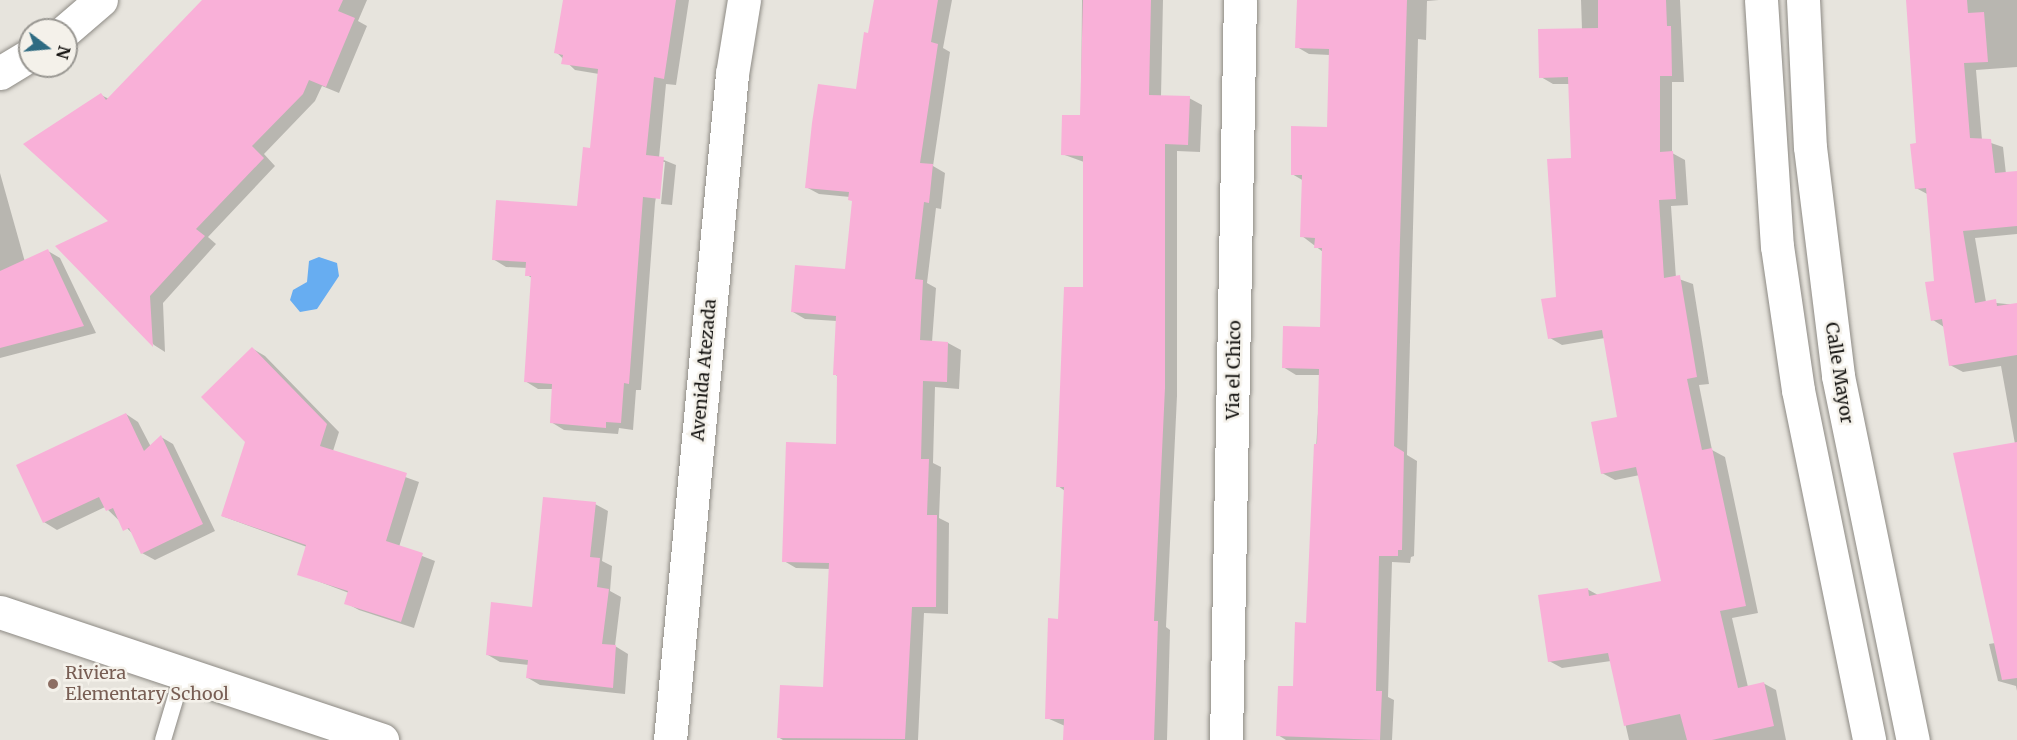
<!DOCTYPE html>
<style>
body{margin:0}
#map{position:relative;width:2017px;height:740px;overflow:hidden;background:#e7e4dd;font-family:Merriweather,serif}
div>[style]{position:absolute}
.water>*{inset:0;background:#67adf1}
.shadow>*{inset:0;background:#0003}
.building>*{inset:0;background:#f9b0d8}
.roads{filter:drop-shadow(0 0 2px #8d8a84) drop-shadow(0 0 2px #8d8a84)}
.lane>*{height:16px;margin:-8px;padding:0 8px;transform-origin:8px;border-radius:8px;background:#fff}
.street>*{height:33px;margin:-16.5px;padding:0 16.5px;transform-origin:16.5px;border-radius:16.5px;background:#fff}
.secondary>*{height:33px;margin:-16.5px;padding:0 16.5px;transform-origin:16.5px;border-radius:16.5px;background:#fff}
.dots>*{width:16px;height:16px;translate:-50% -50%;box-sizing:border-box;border:3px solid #f4f1ea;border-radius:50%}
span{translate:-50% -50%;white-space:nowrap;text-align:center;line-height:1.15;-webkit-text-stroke:5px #f4f1ea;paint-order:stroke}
.street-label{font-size:18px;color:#11100e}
.education-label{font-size:18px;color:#785e54}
.left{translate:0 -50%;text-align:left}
.north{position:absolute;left:18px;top:18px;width:60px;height:60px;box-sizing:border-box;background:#f4f1ea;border:2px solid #999792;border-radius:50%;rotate:106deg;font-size:16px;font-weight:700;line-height:24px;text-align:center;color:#11100e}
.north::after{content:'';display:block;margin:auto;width:21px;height:27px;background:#2e6b82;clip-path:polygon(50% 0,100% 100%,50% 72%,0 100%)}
</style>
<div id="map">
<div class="water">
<div style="clip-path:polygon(319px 257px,337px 263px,339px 276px,317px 309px,300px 312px,290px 300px,293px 290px,307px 282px,309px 261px)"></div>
</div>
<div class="shadow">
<div style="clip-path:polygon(210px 0,367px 0,358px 21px,367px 26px,339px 93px,322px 86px,315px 101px,264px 154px,275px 166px,208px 237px,216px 244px,163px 303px,165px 352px,154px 345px,58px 246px,111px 221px,101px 95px,109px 99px)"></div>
<div style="clip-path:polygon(590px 0,689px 0,676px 85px,666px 84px,659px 158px,676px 165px,672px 205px,661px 204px,665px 162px,662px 162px,655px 203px,641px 390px,636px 390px,633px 430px,619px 428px,618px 434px,564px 430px,551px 422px,553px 389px,538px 389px,525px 381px,532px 278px,527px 275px,527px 268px,506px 267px,493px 259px,578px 207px,591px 150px,599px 74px,575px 70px,556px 52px)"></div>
<div style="clip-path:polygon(876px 0,952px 0,943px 48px,950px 52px,933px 166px,945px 173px,941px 209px,936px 208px,927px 283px,936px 288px,932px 342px,948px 343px,961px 350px,959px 389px,935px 387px,933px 463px,941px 467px,939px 518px,949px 523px,948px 614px,924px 613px,918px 740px,783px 740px,778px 737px,825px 689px,831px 569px,796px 568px,784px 561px,837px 445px,839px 377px,834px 374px,837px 321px,805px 319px,793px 312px,846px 271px,854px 202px,850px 197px,819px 194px,806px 187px,857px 91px)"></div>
<div style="clip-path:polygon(1082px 0,1163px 0,1161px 97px,1189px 98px,1202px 105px,1200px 152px,1177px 151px,1177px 396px,1166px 627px,1170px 630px,1167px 740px,1065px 740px,1065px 726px,1047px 718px,1059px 620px,1065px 491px,1058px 486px,1084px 289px,1084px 162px,1062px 154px,1081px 116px)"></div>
<div style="clip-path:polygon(1298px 0,1439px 0,1427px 1px,1426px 40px,1418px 39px,1407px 455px,1417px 461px,1414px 556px,1411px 557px,1410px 563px,1392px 562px,1388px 697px,1394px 700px,1392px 740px,1286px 740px,1278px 735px,1294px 688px,1307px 625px,1320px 375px,1296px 375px,1283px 367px,1321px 328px,1323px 252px,1302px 236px,1304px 181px,1292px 174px,1328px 129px,1330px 55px,1309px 54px,1297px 47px)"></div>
<div style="clip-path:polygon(1581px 0,1680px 0,1684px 82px,1672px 82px,1672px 153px,1685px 160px,1688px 205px,1671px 206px,1676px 278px,1693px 284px,1709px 384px,1699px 385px,1712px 450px,1725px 457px,1758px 613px,1732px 618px,1748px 687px,1763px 683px,1776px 690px,1786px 740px,1629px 740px,1611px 661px,1562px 668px,1549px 661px,1587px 589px,1598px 595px,1662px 582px,1640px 475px,1615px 480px,1602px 473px,1618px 418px,1605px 338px,1562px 345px,1550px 338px,1558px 298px,1572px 159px,1570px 84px,1553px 84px,1541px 77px,1582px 30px)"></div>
<div style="clip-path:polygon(1908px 0,2017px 0,2017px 67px,1976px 70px,1982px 140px,2003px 147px,2006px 174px,2017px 173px,2017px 234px,1975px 238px,1986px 302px,2017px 305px,2017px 691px,2016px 686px,1998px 681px,1989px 644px,1995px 643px,2015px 444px,2001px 366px,1963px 372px,1950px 365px,1944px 327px,1933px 320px,1935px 282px,1929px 195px,1916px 188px,1918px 145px)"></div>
<div style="clip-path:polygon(0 173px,25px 262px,48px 251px,60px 258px,96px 333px,0 358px)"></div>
<div style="clip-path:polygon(253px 349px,265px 356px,339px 432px,333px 451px,419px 482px,399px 547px,435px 561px,414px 628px,359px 610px,346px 603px,349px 593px,299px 574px,307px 547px,222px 516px,247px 442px)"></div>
<div style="clip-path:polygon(126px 414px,138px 422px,151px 447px,161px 437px,173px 444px,215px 531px,155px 560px,142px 553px,134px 535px,105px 507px,57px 530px,44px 522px)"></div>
<div style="clip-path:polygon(595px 504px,608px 511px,602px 561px,612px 566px,610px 591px,621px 597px,615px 646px,628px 654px,625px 694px,540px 685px,528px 678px,529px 665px,500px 662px,488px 655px,533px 609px)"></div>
</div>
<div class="building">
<div style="clip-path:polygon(202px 0,343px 0,338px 11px,355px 18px,326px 87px,309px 80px,303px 94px,252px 146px,264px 158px,196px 229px,205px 236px,150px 296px,153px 347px,55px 246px,108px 221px,23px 144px,101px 93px,106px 100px)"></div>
<div style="clip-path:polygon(563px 0,676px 0,664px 79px,654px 77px,646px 155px,664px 157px,660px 199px,643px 197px,629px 384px,624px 383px,621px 423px,606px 422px,606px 428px,550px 423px,552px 384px,524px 382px,531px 276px,525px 276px,526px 262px,492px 260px,496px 200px,577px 206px,583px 147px,590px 148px,598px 69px,561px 64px,563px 55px,554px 53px)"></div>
<div style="clip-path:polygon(874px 0,938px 0,931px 42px,938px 44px,920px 163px,933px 164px,929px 203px,924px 202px,915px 279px,923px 280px,920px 340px,948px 342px,947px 382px,923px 381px,921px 459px,929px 459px,927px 515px,937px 515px,936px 607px,912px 607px,905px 739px,777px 738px,780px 685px,823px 687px,829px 563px,782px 562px,786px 442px,836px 444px,837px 375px,833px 375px,836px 316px,791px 312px,795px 265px,845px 269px,852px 201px,848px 200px,849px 192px,805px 188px,812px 123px,818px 84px,856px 89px,864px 32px,868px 33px)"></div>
<div style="clip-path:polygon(1083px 0,1151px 0,1149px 95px,1190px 96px,1188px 145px,1165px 144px,1165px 388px,1154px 621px,1158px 621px,1154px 740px,1063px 740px,1064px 719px,1045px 719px,1048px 618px,1058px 619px,1064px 487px,1056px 487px,1064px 287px,1083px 287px,1083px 156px,1061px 155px,1062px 115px,1080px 115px)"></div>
<div style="clip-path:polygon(1297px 0,1407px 0,1394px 446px,1404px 452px,1402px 550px,1398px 550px,1398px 556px,1379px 556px,1376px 691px,1382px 691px,1380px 740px,1276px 736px,1278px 686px,1293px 686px,1295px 622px,1306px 623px,1314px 444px,1317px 444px,1319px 369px,1282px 368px,1283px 326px,1320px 327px,1322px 248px,1314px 248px,1315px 238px,1300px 237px,1302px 175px,1291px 175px,1291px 126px,1327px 127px,1329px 49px,1295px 48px)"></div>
<div style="clip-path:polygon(1598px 0,1666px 0,1667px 26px,1671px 26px,1672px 76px,1660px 76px,1660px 152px,1673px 151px,1676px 199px,1659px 200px,1664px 278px,1680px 275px,1697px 377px,1687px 379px,1702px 450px,1712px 448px,1746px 606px,1720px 611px,1738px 688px,1764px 682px,1774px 726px,1712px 740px,1687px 740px,1680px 714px,1624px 726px,1608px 653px,1548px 662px,1538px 595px,1588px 588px,1589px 596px,1661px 581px,1636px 467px,1601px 474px,1591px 422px,1617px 417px,1602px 330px,1548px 339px,1541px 299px,1556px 297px,1547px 159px,1571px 158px,1568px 77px,1539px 78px,1538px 29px,1598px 28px)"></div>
<div style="clip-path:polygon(1906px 0,1967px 0,1968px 13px,1984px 12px,1988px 62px,1964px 63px,1970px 138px,1991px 139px,1995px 173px,2017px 171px,2017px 226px,1963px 231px,1975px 303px,1996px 299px,1997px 306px,2017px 303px,2017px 355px,1949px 366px,1942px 319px,1931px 321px,1925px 282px,1934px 281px,1926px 188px,1915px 189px,1910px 144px,1916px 143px)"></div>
<div style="clip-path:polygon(48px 249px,84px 326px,0 348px,0 271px)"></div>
<div style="clip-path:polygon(252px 347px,327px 424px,320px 446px,407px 473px,386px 541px,423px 553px,401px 622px,344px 604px,348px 591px,297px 575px,306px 545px,221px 516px,245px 442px,201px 397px)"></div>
<div style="clip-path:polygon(126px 413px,144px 451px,161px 435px,203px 524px,141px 554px,129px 528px,123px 531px,113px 508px,106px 511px,99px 497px,43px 523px,16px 465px)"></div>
<div style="clip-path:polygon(2017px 442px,2017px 678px,2002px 680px,1953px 453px)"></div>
<div style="clip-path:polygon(543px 497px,596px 502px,590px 557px,600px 558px,597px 587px,609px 589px,602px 644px,616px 645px,613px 688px,526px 678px,528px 660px,486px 655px,491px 602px,532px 607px)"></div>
</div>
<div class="roads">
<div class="lane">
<div style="left:163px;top:740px;width:70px;rotate:-73.4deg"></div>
</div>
<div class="street">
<div style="left:66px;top:30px;width:46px;rotate:-40.6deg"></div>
<div style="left:0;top:73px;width:35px;rotate:-31deg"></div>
<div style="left:670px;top:740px;width:669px;rotate:-84.68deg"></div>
<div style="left:732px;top:74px;width:75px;rotate:-80.8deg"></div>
<div style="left:1226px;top:740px;width:740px;rotate:-88.92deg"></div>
</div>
<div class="secondary">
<div style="left:1761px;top:0;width:247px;rotate:86.3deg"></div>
<div style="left:1777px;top:246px;width:146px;rotate:81.7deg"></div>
<div style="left:1798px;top:390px;width:357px;rotate:78.5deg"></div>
<div style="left:1803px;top:0;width:147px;rotate:87.3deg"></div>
<div style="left:1810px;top:147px;width:231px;rotate:83deg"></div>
<div style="left:1838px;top:376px;width:372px;rotate:78.4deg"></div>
<div style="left:0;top:612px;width:403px;rotate:18.5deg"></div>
</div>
</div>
<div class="dots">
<div style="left:53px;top:684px;background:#8d6e63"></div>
</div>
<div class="street-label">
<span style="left:704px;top:370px;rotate:-85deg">Avenida Atezada</span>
<span style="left:1234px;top:370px;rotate:-89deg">Via el Chico</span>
<span style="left:1839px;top:373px;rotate:81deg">Calle Mayor</span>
</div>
<div class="education-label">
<span class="left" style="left:65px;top:684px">Riviera<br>Elementary School</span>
</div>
<div class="north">N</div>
</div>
